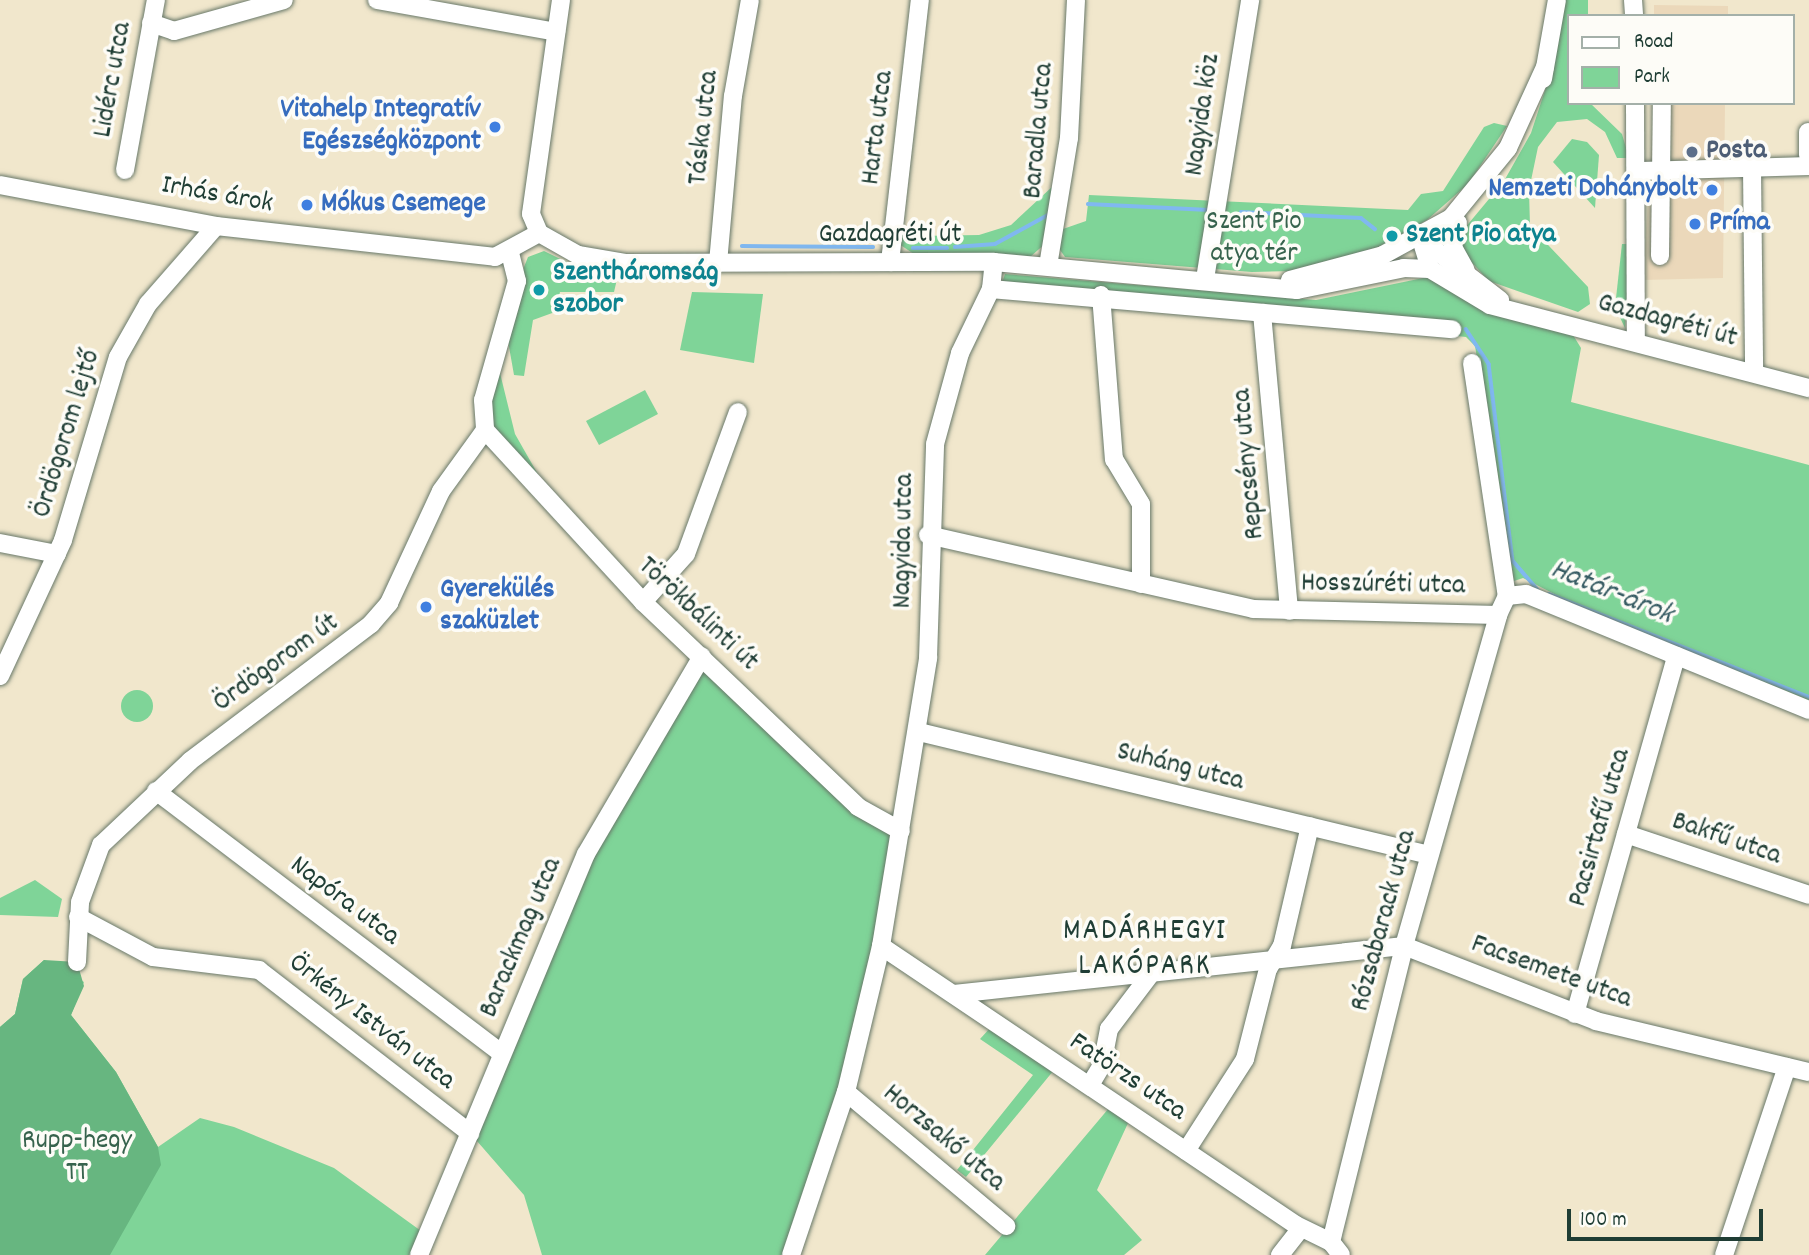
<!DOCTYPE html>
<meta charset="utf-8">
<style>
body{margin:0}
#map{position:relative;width:1809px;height:1255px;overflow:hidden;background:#f1e7cc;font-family:Dekko,sans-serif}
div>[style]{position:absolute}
.built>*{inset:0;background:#ebd8ba}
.green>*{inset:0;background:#7fd498}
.round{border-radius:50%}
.forest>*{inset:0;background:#67b680}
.stream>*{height:3.5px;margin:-1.75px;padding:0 1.75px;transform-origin:1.75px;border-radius:1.75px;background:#80b8f0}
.roads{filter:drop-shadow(0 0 2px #687869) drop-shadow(0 0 2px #687869)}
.minor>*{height:18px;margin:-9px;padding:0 9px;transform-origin:9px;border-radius:9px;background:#fff}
.dots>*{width:19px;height:19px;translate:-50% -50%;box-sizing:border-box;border:4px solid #fdfcf7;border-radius:50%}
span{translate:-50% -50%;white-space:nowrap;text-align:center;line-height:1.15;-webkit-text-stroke:7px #fdfcf7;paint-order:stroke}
.street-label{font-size:28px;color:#1f3d34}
.shop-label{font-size:28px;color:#366cbe;font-weight:700}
.right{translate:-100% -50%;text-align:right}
.left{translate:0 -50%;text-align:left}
.service-label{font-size:28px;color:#4e5e75;font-weight:700}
.park-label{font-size:28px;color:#37634d}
.culture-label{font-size:28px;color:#0d838f;font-weight:700}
.water-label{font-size:30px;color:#375c63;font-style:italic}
.neighbourhood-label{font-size:30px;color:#1f3d34;letter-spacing:2px}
.legend{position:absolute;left:1567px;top:14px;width:228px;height:91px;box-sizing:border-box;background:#fdfcf7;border:2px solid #a4b0a9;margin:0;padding:9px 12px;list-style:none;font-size:21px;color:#1f3d34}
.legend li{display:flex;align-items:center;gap:14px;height:35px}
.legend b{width:35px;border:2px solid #a4b0a9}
.scale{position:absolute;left:1567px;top:1209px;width:196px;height:32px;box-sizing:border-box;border:4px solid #1f3d34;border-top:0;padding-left:9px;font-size:21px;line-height:24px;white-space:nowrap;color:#1f3d34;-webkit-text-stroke:5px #fdfcf7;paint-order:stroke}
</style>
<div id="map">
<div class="built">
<div style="clip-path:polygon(1654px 5px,1728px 6px,1728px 16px,1654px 16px)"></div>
<div style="clip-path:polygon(1654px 103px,1725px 103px,1723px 278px,1643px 280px)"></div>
</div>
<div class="green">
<div style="clip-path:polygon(1564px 0,1588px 0,1588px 16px,1569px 16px,1569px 103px,1590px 103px,1622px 134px,1629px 158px,1617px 158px,1605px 132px,1587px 119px,1557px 122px,1538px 147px,1529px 190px,1530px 226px,1588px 287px,1590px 304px,1578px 312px,1489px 281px,1463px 253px,1459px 235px,1504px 181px,1531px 133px,1551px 72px)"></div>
<div style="clip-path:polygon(1494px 123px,1507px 126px,1468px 184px,1427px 220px,1373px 250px,1294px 271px,1252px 272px,1065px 257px,1058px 247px,1063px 229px,1086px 221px,1089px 195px,1408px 210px,1421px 194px,1443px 191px,1484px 127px)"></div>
<div style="clip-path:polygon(1572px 139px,1587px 142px,1599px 155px,1595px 208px,1553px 162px)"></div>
<div style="clip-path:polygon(1053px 186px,1046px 243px,1030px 257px,914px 254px,899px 244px,899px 229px,916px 236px,979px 235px,1011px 225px)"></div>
<div style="clip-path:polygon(1622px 244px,1630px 244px,1625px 328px,1615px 307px)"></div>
<div style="clip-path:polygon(544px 251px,585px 271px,618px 275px,614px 292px,560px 292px,555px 312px,533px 320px,524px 376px,514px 375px,508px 341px,524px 267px,528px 257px)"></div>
<div style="clip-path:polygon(1005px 274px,1316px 300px,1428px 277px,1480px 307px,1573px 335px,1581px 348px,1571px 402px,1809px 465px,1809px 703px,1597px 616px,1523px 578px,1514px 581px,1475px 346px,1466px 337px,1002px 283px)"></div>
<div style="clip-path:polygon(692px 292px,763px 294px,754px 363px,680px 350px)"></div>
<div style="clip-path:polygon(500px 373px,515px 434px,544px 485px,490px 428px,492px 383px)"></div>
<div style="clip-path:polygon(645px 390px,658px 414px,599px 445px,586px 421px)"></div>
<div style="clip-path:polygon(702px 656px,788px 739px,901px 831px,857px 1037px,791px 1255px,542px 1255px,524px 1195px,470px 1133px,557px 917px)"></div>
<div class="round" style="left:121px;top:690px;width:32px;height:32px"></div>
<div style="clip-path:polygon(35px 880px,62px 899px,58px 917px,0 915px,0 898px)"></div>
<div style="clip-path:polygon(44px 960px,84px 982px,71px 1015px,116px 1072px,158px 1147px,200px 1118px,234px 1127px,334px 1168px,428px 1236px,425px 1255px,0 1255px,0 1027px,15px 1014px,23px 979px)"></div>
<div style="clip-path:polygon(991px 1027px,1054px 1070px,966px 1177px,957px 1170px,1033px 1075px,980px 1039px)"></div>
<div style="clip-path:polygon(1109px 1108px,1129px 1121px,1097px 1190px,1142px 1240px,1124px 1255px,985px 1255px)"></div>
</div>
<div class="forest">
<div style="clip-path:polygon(44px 960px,77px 962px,84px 986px,71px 1015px,116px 1072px,158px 1147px,161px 1165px,110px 1255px,0 1255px,0 1027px,15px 1014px,23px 979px)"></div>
</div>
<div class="stream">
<div style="left:1088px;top:204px;width:121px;rotate:2.8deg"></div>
<div style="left:1241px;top:212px;width:120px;rotate:2.9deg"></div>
<div style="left:1361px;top:218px;width:18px;rotate:38deg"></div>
<div style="left:742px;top:246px;width:131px;rotate:0.4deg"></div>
<div style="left:955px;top:247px;width:40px;rotate:-4.3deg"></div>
<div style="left:995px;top:244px;width:63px;rotate:-28.6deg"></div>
<div style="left:913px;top:248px;width:34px"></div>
<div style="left:1466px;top:329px;width:42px;rotate:56.7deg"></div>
<div style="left:1489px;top:364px;width:198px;rotate:83.1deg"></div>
<div style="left:1513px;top:561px;width:38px;rotate:49deg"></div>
<div style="left:1549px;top:594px;width:280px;rotate:21.6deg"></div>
</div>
<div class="roads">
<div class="minor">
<div style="left:377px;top:0;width:182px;rotate:10.1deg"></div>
<div style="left:561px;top:0;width:216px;rotate:98deg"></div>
<div style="left:531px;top:214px;width:21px;rotate:67deg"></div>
<div style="left:539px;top:233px;width:45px;rotate:29.4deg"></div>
<div style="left:578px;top:255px;width:49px;rotate:9.5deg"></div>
<div style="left:626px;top:263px;width:368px;rotate:-0.2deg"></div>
<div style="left:994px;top:262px;width:304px;rotate:5.3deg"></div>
<div style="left:1297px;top:290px;width:109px;rotate:-11.6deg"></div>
<div style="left:1404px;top:268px;width:26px;rotate:2deg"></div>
<div style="left:1633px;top:0;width:16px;rotate:86deg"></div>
<div style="left:151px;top:23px;width:24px;rotate:19deg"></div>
<div style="left:174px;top:31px;width:114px;rotate:-15.7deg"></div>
<div style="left:1543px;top:79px;width:80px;rotate:-80deg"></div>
<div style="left:1635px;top:103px;width:238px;rotate:89.8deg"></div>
<div style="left:1808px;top:155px;width:23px;rotate:-90deg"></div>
<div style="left:1740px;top:159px;width:15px;rotate:37deg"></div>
<div style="left:1752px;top:168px;width:205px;rotate:89.4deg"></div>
<div style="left:125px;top:170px;width:173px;rotate:-79.7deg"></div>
<div style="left:1642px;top:171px;width:167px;rotate:-1.7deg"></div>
<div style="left:0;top:185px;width:220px;rotate:10.7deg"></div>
<div style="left:216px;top:226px;width:281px;rotate:6.3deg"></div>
<div style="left:495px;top:257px;width:50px;rotate:-28.6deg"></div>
<div style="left:1458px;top:223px;width:25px;rotate:102deg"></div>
<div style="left:1453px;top:247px;width:26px;rotate:61deg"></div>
<div style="left:1421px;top:239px;width:31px;rotate:73deg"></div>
<div style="left:1430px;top:269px;width:70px;rotate:31deg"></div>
<div style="left:1490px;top:305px;width:330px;rotate:14.6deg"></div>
<div style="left:1421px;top:239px;width:100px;rotate:37.7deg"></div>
<div style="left:510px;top:253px;width:29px;rotate:76deg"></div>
<div style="left:517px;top:281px;width:124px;rotate:105.9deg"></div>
<div style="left:483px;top:400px;width:30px;rotate:86deg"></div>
<div style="left:485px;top:430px;width:234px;rotate:47.4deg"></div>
<div style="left:643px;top:602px;width:297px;rotate:43.6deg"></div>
<div style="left:858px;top:807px;width:49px;rotate:29.2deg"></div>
<div style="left:1660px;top:256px;width:153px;rotate:-89.3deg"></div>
<div style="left:890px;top:262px;width:264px;rotate:-83.5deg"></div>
<div style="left:718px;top:263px;width:168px;rotate:-84.9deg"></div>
<div style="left:733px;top:96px;width:97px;rotate:-80deg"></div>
<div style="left:1048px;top:266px;width:130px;rotate:-80.7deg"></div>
<div style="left:1069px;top:138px;width:138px;rotate:-87.1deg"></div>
<div style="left:1205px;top:279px;width:283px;rotate:-80.8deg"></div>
<div style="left:1290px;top:280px;width:96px;rotate:-15deg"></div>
<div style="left:1383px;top:255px;width:77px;rotate:-28.6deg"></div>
<div style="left:1451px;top:218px;width:90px;rotate:-50.8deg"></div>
<div style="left:1508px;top:148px;width:89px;rotate:-65.4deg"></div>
<div style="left:991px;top:289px;width:463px;rotate:5deg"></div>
<div style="left:1101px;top:295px;width:165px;rotate:85.5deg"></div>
<div style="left:1114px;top:459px;width:52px;rotate:59deg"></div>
<div style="left:1141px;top:504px;width:80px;rotate:90deg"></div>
<div style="left:1262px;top:313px;width:299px;rotate:84.8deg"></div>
<div style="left:1472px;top:363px;width:236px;rotate:81.5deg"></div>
<div style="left:928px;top:535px;width:333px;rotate:12.8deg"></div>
<div style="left:1253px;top:609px;width:245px;rotate:1.4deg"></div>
<div style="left:1498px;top:615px;width:21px;rotate:-65deg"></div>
<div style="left:1507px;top:596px;width:19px;rotate:-6deg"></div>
<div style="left:1526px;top:594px;width:306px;rotate:22.3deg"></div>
<div style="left:0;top:543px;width:58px;rotate:10.9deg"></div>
<div style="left:643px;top:602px;width:64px;rotate:-48.1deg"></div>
<div style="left:686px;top:554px;width:151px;rotate:-69.9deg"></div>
<div style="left:0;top:676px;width:150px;rotate:-65.1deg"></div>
<div style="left:63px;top:540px;width:191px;rotate:-73.3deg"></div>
<div style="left:118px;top:357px;width:61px;rotate:-60.5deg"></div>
<div style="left:148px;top:304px;width:103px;rotate:-48.9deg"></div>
<div style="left:919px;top:732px;width:525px;rotate:13.56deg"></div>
<div style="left:156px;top:791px;width:433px;rotate:37.2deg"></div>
<div style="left:1626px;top:834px;width:193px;rotate:18.4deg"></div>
<div style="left:78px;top:917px;width:85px;rotate:28.1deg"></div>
<div style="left:153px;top:957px;width:107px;rotate:7deg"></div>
<div style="left:259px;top:970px;width:267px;rotate:37.7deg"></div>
<div style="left:881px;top:946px;width:500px;rotate:33.91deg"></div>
<div style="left:1296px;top:1225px;width:39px;rotate:26deg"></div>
<div style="left:1331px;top:1242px;width:16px;rotate:52deg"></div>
<div style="left:77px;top:962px;width:60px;rotate:-87.1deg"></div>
<div style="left:80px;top:902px;width:61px;rotate:-69.8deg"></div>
<div style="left:101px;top:845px;width:122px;rotate:-43.3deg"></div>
<div style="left:190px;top:761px;width:227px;rotate:-37.1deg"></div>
<div style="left:371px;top:624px;width:28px;rotate:-49deg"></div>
<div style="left:389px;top:603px;width:123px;rotate:-65.1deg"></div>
<div style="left:441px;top:491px;width:75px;rotate:-54.2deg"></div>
<div style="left:954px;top:994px;width:453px;rotate:-6.1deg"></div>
<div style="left:1404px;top:946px;width:206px;rotate:21.3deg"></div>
<div style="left:1596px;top:1021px;width:219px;rotate:13.5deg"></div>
<div style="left:1575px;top:1014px;width:372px;rotate:-74.2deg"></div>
<div style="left:1090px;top:1085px;width:23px;rotate:-59deg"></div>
<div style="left:1102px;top:1065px;width:37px;rotate:-79deg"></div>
<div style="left:1109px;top:1029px;width:73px;rotate:-52.8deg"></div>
<div style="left:846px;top:1092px;width:209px;rotate:39.9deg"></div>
<div style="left:1186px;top:1151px;width:109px;rotate:-57.3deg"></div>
<div style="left:1245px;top:1059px;width:93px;rotate:-75.7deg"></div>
<div style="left:1268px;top:969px;width:27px;rotate:-59deg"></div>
<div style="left:1282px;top:946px;width:123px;rotate:-76.9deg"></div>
<div style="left:1331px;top:1242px;width:305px;rotate:-76.1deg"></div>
<div style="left:1404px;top:946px;width:344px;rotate:-74.1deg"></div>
<div style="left:419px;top:1255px;width:434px;rotate:-67.4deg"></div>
<div style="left:586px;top:854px;width:229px;rotate:-59.6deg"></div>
<div style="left:791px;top:1255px;width:172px;rotate:-71.4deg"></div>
<div style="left:846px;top:1092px;width:150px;rotate:-76.5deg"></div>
<div style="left:881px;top:946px;width:292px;rotate:-80.7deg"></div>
<div style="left:928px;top:658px;width:214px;rotate:-88.1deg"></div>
<div style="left:935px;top:444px;width:94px;rotate:-74.6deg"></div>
<div style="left:960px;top:353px;width:71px;rotate:-64.2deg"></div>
<div style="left:991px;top:289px;width:27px;rotate:-84deg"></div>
<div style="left:1280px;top:1255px;width:34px;rotate:-52deg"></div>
<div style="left:1724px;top:1255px;width:198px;rotate:-71.5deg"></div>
</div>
</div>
<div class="dots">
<div style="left:495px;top:127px;background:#3f7fe0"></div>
<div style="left:1692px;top:152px;background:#5c6f8a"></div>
<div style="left:1712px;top:190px;background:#3f7fe0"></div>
<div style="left:307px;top:205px;background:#3f7fe0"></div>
<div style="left:1695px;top:224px;background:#3f7fe0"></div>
<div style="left:1392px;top:236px;background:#0f9aa8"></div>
<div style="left:539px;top:290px;background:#0f9aa8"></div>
<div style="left:426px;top:607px;background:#3f7fe0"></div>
</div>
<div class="street-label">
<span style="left:114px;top:80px;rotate:-80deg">Lidérc utca</span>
<span style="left:1204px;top:115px;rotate:-82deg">Nagyida köz</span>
<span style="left:705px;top:128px;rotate:-84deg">Táska utca</span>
<span style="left:879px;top:128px;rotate:-83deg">Harta utca</span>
<span style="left:1040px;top:131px;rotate:-85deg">Baradla utca</span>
<span style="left:217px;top:196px;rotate:10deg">Irhás árok</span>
<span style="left:890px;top:236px">Gazdagréti út</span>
<span style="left:1667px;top:322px;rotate:15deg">Gazdagréti út</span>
<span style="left:68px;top:434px;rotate:-73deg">Ördögorom lejtő</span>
<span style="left:1250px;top:464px;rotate:-95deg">Repcsény utca</span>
<span style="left:905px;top:541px;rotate:-89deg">Nagyida utca</span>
<span style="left:1383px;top:586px;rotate:1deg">Hosszúréti utca</span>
<span style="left:697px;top:615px;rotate:43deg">Törökbálinti út</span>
<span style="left:277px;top:664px;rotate:-36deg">Ördögorom út</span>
<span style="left:1180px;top:768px;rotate:14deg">Suháng utca</span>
<span style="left:1601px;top:828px;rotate:-74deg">Pacsirtafű utca</span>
<span style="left:1726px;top:840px;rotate:19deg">Bakfű utca</span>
<span style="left:344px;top:902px;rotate:37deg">Napóra utca</span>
<span style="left:1385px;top:921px;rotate:-75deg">Rózsabarack utca</span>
<span style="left:522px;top:938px;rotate:-67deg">Barackmag utca</span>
<span style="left:1551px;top:973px;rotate:20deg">Facsemete utca</span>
<span style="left:371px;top:1023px;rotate:38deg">Örkény István utca</span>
<span style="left:1127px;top:1078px;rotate:34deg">Fatörzs utca</span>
<span style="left:943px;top:1139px;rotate:40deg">Horzsakő utca</span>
</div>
<div class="shop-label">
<span class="right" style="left:481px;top:127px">Vitahelp Integratív<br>Egészségközpont</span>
<span class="right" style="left:1698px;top:190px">Nemzeti Dohánybolt</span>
<span class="left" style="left:321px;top:205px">Mókus Csemege</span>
<span class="left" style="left:1709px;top:224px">Príma</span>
<span class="left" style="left:440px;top:607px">Gyerekülés<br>szaküzlet</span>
</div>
<div class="service-label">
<span class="left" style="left:1706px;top:152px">Posta</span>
</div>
<div class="park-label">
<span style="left:1254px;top:239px">Szent Pio<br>atya tér</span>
<span style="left:77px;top:1158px">Rupp-hegy<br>TT</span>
</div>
<div class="culture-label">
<span class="left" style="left:1406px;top:236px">Szent Pio atya</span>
<span class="left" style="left:553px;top:290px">Szentháromság<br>szobor</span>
</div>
<div class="water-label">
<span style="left:1611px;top:594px;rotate:22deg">Határ-árok</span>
</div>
<div class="neighbourhood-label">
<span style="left:1145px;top:950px">MADÁRHEGYI<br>LAKÓPARK</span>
</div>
<ul class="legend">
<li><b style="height:9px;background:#fff"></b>Road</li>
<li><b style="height:19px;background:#7fd498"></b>Park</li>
</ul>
<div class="scale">100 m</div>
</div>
